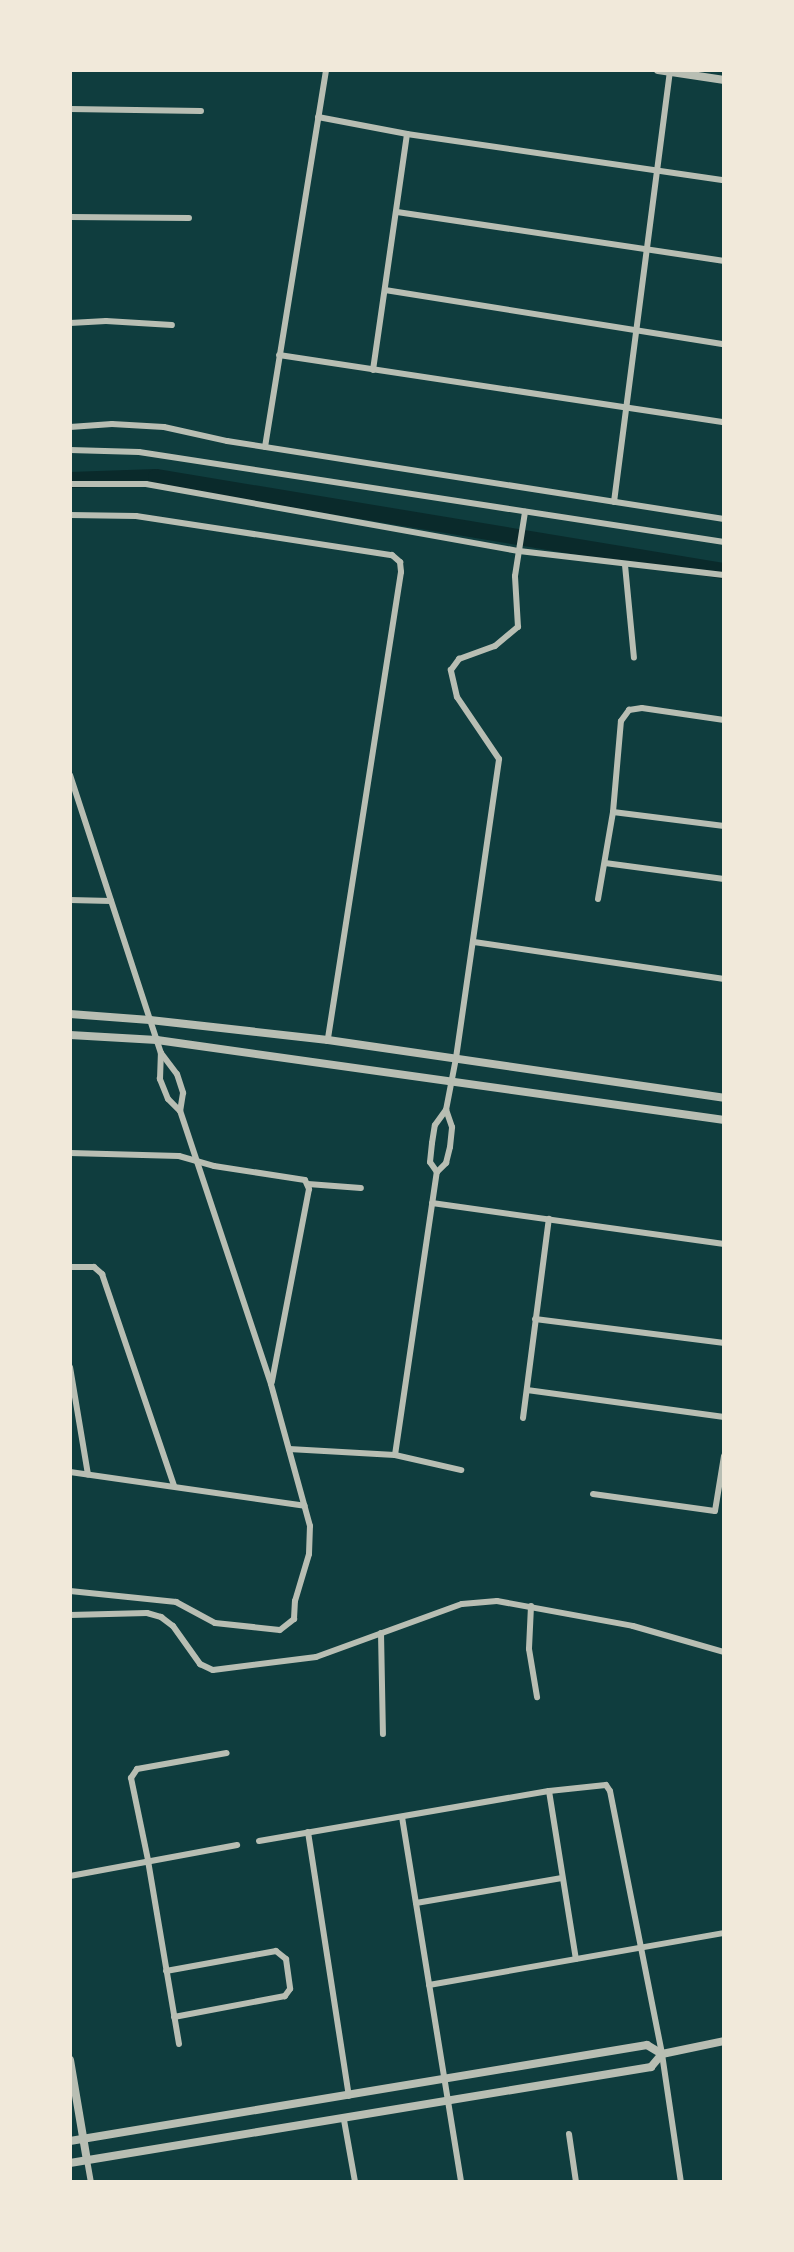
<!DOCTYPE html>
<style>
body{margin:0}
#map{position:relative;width:794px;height:2252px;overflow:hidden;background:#0f3d3e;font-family:"DejaVu Sans",sans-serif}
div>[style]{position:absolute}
.canal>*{height:16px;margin:-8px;padding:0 8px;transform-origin:8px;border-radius:8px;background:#0a2a2b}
.minor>*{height:6px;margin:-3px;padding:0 3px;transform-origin:3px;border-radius:3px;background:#b8beb3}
.tertiary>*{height:8px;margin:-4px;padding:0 4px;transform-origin:4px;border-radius:4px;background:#b8beb3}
span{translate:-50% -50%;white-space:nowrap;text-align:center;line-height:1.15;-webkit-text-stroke:5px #f1e9da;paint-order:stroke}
.frame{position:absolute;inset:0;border:72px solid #f1e9da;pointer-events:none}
</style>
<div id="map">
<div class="canal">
<div style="left:70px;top:480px;width:86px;rotate:-2deg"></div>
<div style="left:156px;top:477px;width:576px;rotate:9.4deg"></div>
</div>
<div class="minor">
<div style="left:70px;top:109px;width:131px;rotate:0.9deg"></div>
<div style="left:318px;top:117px;width:91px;rotate:10.8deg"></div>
<div style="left:407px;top:134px;width:320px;rotate:8.3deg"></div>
<div style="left:397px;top:212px;width:331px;rotate:8.5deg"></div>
<div style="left:70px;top:217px;width:119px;rotate:0.5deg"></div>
<div style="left:385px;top:290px;width:343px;rotate:9.1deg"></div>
<div style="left:70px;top:323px;width:36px;rotate:-3deg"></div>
<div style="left:106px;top:321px;width:66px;rotate:3.5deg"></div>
<div style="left:279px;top:355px;width:450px;rotate:8.6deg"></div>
<div style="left:373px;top:370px;width:238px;rotate:-81.8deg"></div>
<div style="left:70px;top:427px;width:42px;rotate:-4.1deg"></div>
<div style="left:112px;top:424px;width:52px;rotate:3.3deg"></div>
<div style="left:164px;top:427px;width:65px;rotate:12.5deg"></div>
<div style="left:227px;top:441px;width:503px;rotate:8.92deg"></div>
<div style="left:265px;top:447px;width:382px;rotate:-80.8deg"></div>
<div style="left:70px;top:450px;width:69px;rotate:1.7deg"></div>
<div style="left:139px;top:452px;width:592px;rotate:8.75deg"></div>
<div style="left:70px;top:484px;width:76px"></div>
<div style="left:146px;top:484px;width:379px;rotate:10.2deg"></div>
<div style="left:519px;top:551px;width:206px;rotate:6.7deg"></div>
<div style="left:614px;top:502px;width:434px;rotate:-82.6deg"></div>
<div style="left:70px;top:515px;width:66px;rotate:0.9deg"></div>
<div style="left:136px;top:516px;width:259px;rotate:8.7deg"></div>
<div style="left:392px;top:555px;width:11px;rotate:41deg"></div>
<div style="left:400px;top:562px;width:10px;rotate:84deg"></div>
<div style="left:401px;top:572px;width:474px;rotate:98.9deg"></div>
<div style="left:625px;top:565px;width:93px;rotate:84.5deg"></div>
<div style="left:70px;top:775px;width:293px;rotate:71.9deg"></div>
<div style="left:161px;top:1053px;width:26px;rotate:53deg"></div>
<div style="left:177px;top:1074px;width:20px;rotate:72deg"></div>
<div style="left:183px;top:1093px;width:18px;rotate:99deg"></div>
<div style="left:613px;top:812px;width:112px;rotate:7.2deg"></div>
<div style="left:605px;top:863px;width:120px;rotate:7.7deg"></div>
<div style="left:598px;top:899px;width:88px;rotate:-80.2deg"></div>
<div style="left:613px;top:812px;width:91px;rotate:-85deg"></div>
<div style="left:621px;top:721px;width:14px;rotate:-54deg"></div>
<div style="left:629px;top:710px;width:13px;rotate:-9deg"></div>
<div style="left:642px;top:708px;width:83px;rotate:8.3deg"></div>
<div style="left:70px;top:900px;width:41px;rotate:1.4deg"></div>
<div style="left:474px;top:942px;width:253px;rotate:8.4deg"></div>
<div style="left:70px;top:1153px;width:109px;rotate:1.6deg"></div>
<div style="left:179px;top:1156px;width:36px;rotate:16deg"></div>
<div style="left:214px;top:1166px;width:92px;rotate:8.7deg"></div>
<div style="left:305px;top:1180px;width:10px;rotate:66deg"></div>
<div style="left:309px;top:1189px;width:197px;rotate:100.9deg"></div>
<div style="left:437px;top:1172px;width:12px;rotate:-125deg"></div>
<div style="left:430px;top:1162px;width:19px;rotate:-84deg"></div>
<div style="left:432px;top:1143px;width:18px;rotate:-81deg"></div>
<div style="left:435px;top:1125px;width:19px;rotate:-54deg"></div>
<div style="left:446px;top:1110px;width:53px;rotate:-79.1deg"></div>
<div style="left:456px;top:1058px;width:302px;rotate:-81.8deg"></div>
<div style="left:499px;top:759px;width:75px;rotate:-124.1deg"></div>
<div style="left:457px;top:697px;width:28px;rotate:-103deg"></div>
<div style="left:451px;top:670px;width:14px;rotate:-54deg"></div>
<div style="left:459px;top:659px;width:38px;rotate:-20deg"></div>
<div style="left:495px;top:646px;width:30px;rotate:-40deg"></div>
<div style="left:518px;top:627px;width:51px;rotate:-93.4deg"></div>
<div style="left:515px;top:576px;width:65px;rotate:-81.1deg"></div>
<div style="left:308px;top:1184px;width:53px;rotate:4.3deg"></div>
<div style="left:432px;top:1203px;width:295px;rotate:8deg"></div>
<div style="left:70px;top:1267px;width:24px"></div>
<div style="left:94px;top:1267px;width:11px;rotate:41deg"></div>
<div style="left:102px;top:1274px;width:223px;rotate:71.2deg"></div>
<div style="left:535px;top:1319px;width:191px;rotate:7.2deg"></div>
<div style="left:70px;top:1367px;width:109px;rotate:80.5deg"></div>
<div style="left:527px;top:1390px;width:199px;rotate:7.8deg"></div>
<div style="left:523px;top:1418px;width:201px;rotate:-82.6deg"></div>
<div style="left:289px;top:1449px;width:106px;rotate:3.2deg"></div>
<div style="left:395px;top:1455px;width:68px;rotate:12.8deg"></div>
<div style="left:395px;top:1455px;width:286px;rotate:-81.6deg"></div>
<div style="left:437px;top:1172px;width:13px;rotate:-45deg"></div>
<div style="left:446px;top:1163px;width:16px;rotate:-76deg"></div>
<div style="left:450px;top:1147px;width:20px;rotate:-84deg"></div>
<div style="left:452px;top:1127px;width:18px;rotate:-109deg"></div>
<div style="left:70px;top:1472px;width:237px;rotate:8.2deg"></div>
<div style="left:593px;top:1494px;width:123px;rotate:7.9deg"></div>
<div style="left:715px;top:1511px;width:56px;rotate:-80.7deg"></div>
<div style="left:70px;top:1591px;width:107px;rotate:5.9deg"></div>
<div style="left:176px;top:1602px;width:44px;rotate:28.3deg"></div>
<div style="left:215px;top:1623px;width:65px;rotate:6.1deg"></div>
<div style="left:280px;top:1630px;width:18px;rotate:-38deg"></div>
<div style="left:294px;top:1619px;width:18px;rotate:-87deg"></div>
<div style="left:295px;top:1601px;width:49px;rotate:-73.4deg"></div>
<div style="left:309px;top:1554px;width:28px;rotate:-88deg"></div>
<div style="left:310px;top:1526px;width:147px;rotate:-105.4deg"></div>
<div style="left:271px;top:1384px;width:288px;rotate:-108.4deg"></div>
<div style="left:180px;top:1111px;width:17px;rotate:-135deg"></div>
<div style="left:168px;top:1099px;width:22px;rotate:-112deg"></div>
<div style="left:160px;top:1079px;width:26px;rotate:-88deg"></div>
<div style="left:531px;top:1606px;width:43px;rotate:92.7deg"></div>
<div style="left:529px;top:1649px;width:49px;rotate:80.5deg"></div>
<div style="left:70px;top:1615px;width:77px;rotate:-1.5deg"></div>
<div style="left:147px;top:1613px;width:15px;rotate:16deg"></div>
<div style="left:161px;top:1617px;width:15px;rotate:37deg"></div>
<div style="left:173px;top:1626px;width:47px;rotate:54.6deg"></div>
<div style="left:200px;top:1664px;width:14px;rotate:25deg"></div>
<div style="left:213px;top:1670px;width:104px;rotate:-7.2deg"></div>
<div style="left:316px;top:1657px;width:155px;rotate:-20deg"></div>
<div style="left:462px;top:1604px;width:35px;rotate:-5deg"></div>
<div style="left:497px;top:1601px;width:138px;rotate:10.4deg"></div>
<div style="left:633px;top:1626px;width:95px;rotate:15.9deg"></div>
<div style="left:381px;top:1633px;width:101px;rotate:88.9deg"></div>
<div style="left:549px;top:1791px;width:170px;rotate:80.9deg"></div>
<div style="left:402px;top:1817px;width:370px;rotate:80.8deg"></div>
<div style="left:308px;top:1832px;width:267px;rotate:81.2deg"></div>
<div style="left:259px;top:1841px;width:294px;rotate:-9.8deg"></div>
<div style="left:549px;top:1791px;width:57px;rotate:-6deg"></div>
<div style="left:606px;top:1785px;width:7px;rotate:56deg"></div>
<div style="left:610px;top:1791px;width:268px;rotate:78.8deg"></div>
<div style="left:662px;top:2054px;width:129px;rotate:81.6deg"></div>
<div style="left:70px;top:1876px;width:170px;rotate:-10.5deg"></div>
<div style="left:416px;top:1903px;width:148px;rotate:-9.7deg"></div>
<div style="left:166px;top:1971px;width:112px;rotate:-10.3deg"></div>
<div style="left:276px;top:1951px;width:13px;rotate:39deg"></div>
<div style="left:286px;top:1959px;width:30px;rotate:82deg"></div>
<div style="left:290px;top:1989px;width:9px;rotate:126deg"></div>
<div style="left:285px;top:1996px;width:113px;rotate:169.3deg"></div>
<div style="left:429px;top:1985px;width:300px;rotate:-10deg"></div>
<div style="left:179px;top:2044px;width:187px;rotate:-99.6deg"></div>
<div style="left:148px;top:1860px;width:84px;rotate:-101.7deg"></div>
<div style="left:131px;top:1778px;width:11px;rotate:-56deg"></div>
<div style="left:137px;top:1769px;width:91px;rotate:-10.1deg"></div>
<div style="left:344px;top:2120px;width:63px;rotate:79.9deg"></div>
<div style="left:569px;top:2134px;width:49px;rotate:81.7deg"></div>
<div style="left:87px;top:2160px;width:22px;rotate:80deg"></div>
</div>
<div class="tertiary">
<div style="left:658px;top:70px;width:67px;rotate:8.6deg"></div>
<div style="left:70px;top:1014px;width:80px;rotate:4.3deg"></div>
<div style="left:150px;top:1020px;width:179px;rotate:6.4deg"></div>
<div style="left:328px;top:1040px;width:400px;rotate:8.3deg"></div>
<div style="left:70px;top:1035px;width:87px;rotate:3.3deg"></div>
<div style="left:157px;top:1040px;width:573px;rotate:8.03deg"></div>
<div style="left:662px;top:2054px;width:63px;rotate:-11.8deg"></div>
<div style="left:70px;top:2060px;width:101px;rotate:80.4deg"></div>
<div style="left:70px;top:2141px;width:585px;rotate:-9.45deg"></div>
<div style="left:647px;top:2045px;width:17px;rotate:31deg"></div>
<div style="left:70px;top:2163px;width:589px;rotate:-9.38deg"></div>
<div style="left:651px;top:2067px;width:17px;rotate:-50deg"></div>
</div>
<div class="frame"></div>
</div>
